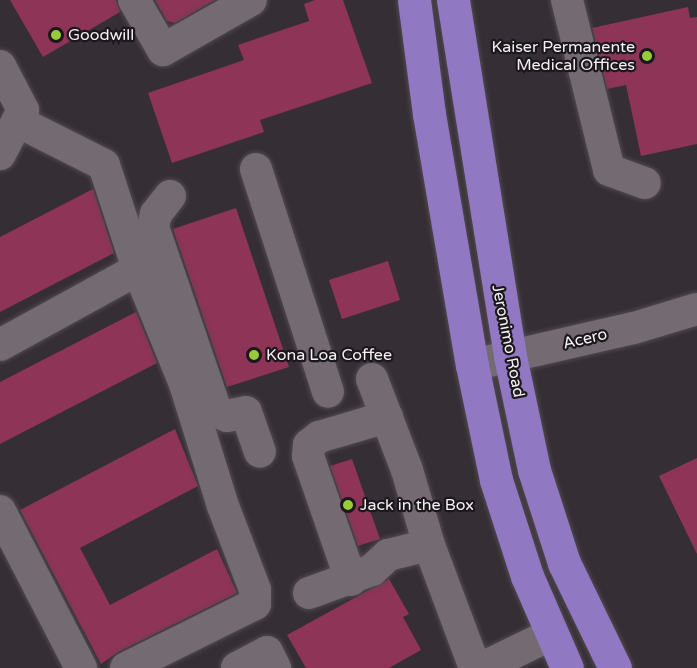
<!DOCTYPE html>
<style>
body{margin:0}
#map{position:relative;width:697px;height:668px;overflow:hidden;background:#362e35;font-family:"Varela Round",sans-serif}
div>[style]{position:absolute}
.building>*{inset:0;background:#8e3457}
.roads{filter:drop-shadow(0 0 2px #514a51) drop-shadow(0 0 2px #514a51)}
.minor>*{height:32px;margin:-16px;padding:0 16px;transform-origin:16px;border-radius:16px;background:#736a72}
.major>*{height:33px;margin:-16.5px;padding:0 16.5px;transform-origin:16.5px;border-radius:16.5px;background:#9078c2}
.dots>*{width:16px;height:16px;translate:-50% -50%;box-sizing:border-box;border:3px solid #1b171b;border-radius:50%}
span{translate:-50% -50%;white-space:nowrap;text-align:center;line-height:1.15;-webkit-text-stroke:4.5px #1b171b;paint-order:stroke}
.poi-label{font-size:16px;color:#f5f0f5}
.left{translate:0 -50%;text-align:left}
.right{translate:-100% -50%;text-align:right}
.street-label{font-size:16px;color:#f5f0f5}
</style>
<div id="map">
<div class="building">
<div style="clip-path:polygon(10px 0,116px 0,120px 12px,43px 57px)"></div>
<div style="clip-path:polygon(155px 0,215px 0,175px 23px,167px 21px)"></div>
<div style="clip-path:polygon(315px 0,343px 0,372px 83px,260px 120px,264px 132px,172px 163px,148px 93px,244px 60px,238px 45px,309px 21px,304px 4px)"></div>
<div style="clip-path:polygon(688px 7px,690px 18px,697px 17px,697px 144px,641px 156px,626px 85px,607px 89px,592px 28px)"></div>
<div style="clip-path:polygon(93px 189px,114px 253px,0 312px,0 237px)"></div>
<div style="clip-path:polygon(236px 208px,289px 367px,227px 387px,173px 229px)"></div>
<div style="clip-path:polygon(388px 261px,400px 300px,342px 319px,329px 280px)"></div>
<div style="clip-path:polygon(136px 312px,157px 363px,0 444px,0 382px)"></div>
<div style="clip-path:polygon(175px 429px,198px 486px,80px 548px,110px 605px,217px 549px,237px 593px,118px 652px,101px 664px,20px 510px)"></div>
<div style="clip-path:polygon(697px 458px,697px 554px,659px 476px)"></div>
<div style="clip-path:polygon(352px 459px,380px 539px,358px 546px,330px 466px)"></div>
<div style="clip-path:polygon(389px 579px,409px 614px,403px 617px,421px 650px,389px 668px,306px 668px,287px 635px)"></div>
</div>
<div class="roads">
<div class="minor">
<div style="left:134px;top:0;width:58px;rotate:59.9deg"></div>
<div style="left:163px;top:50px;width:101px;rotate:-29.6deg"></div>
<div style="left:567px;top:0;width:175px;rotate:76.1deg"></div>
<div style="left:609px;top:170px;width:38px;rotate:20deg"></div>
<div style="left:0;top:66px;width:50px;rotate:62.4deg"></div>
<div style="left:23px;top:110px;width:50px;rotate:117.6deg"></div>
<div style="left:19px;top:122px;width:95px;rotate:26.8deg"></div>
<div style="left:104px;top:165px;width:109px;rotate:71.9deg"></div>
<div style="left:138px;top:269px;width:124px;rotate:67.8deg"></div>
<div style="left:185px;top:384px;width:128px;rotate:72.7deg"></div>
<div style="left:223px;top:506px;width:90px;rotate:69.1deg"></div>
<div style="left:255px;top:590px;width:14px;rotate:90deg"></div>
<div style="left:255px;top:604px;width:144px;rotate:153.6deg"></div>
<div style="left:256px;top:169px;width:234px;rotate:72.1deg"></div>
<div style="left:170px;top:196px;width:23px;rotate:128deg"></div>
<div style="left:156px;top:214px;width:13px;rotate:103deg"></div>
<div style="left:153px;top:227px;width:194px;rotate:71.1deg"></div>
<div style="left:216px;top:411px;width:12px;rotate:24deg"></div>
<div style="left:227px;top:416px;width:19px;rotate:-12deg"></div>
<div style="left:246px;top:412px;width:42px;rotate:70.7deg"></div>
<div style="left:0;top:345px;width:158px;rotate:-28.8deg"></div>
<div style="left:472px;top:365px;width:166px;rotate:-12.9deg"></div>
<div style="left:634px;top:328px;width:66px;rotate:-16.8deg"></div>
<div style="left:372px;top:379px;width:97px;rotate:69deg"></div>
<div style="left:407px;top:470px;width:78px;rotate:73.7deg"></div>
<div style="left:429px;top:545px;width:131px;rotate:69.5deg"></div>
<div style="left:0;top:511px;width:177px;rotate:62.7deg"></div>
<div style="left:351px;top:580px;width:131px;rotate:-109.1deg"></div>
<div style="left:308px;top:456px;width:11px;rotate:-85deg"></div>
<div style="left:309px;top:445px;width:13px;rotate:-39deg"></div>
<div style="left:319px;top:437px;width:71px;rotate:-16.4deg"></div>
<div style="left:309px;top:593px;width:67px;rotate:-20.1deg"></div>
<div style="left:372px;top:570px;width:22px;rotate:-43deg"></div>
<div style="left:388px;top:555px;width:42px;rotate:-13.7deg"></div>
<div style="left:237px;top:668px;width:34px;rotate:-28deg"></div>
<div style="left:267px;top:652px;width:18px;rotate:63deg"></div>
<div style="left:482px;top:668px;width:78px;rotate:-25.9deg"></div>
</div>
<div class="major">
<div style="left:414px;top:0;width:115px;rotate:82.5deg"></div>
<div style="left:429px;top:114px;width:255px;rotate:80.3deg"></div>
<div style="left:472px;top:365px;width:117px;rotate:78.2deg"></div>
<div style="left:496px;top:480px;width:101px;rotate:72.1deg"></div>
<div style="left:527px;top:576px;width:100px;rotate:66.5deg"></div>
<div style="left:453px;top:0;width:361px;rotate:80.9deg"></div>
<div style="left:510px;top:356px;width:116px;rotate:78.1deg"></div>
<div style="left:534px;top:470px;width:98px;rotate:72.1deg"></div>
<div style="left:564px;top:563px;width:117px;rotate:64.1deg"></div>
</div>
</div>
<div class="dots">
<div style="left:56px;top:35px;background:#98cb37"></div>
<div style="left:647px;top:56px;background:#98cb37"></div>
<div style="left:254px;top:355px;background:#98cb37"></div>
<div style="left:348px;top:505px;background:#98cb37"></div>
</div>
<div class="poi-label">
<span class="left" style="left:68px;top:35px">Goodwill</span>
<span class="right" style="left:635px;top:56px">Kaiser Permanente<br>Medical Offices</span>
<span class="left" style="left:266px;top:355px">Kona Loa Coffee</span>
<span class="left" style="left:360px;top:505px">Jack in the Box</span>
</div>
<div class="street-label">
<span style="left:585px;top:339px;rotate:-13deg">Acero</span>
<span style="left:508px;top:341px;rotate:79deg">Jeronimo Road</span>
</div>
</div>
